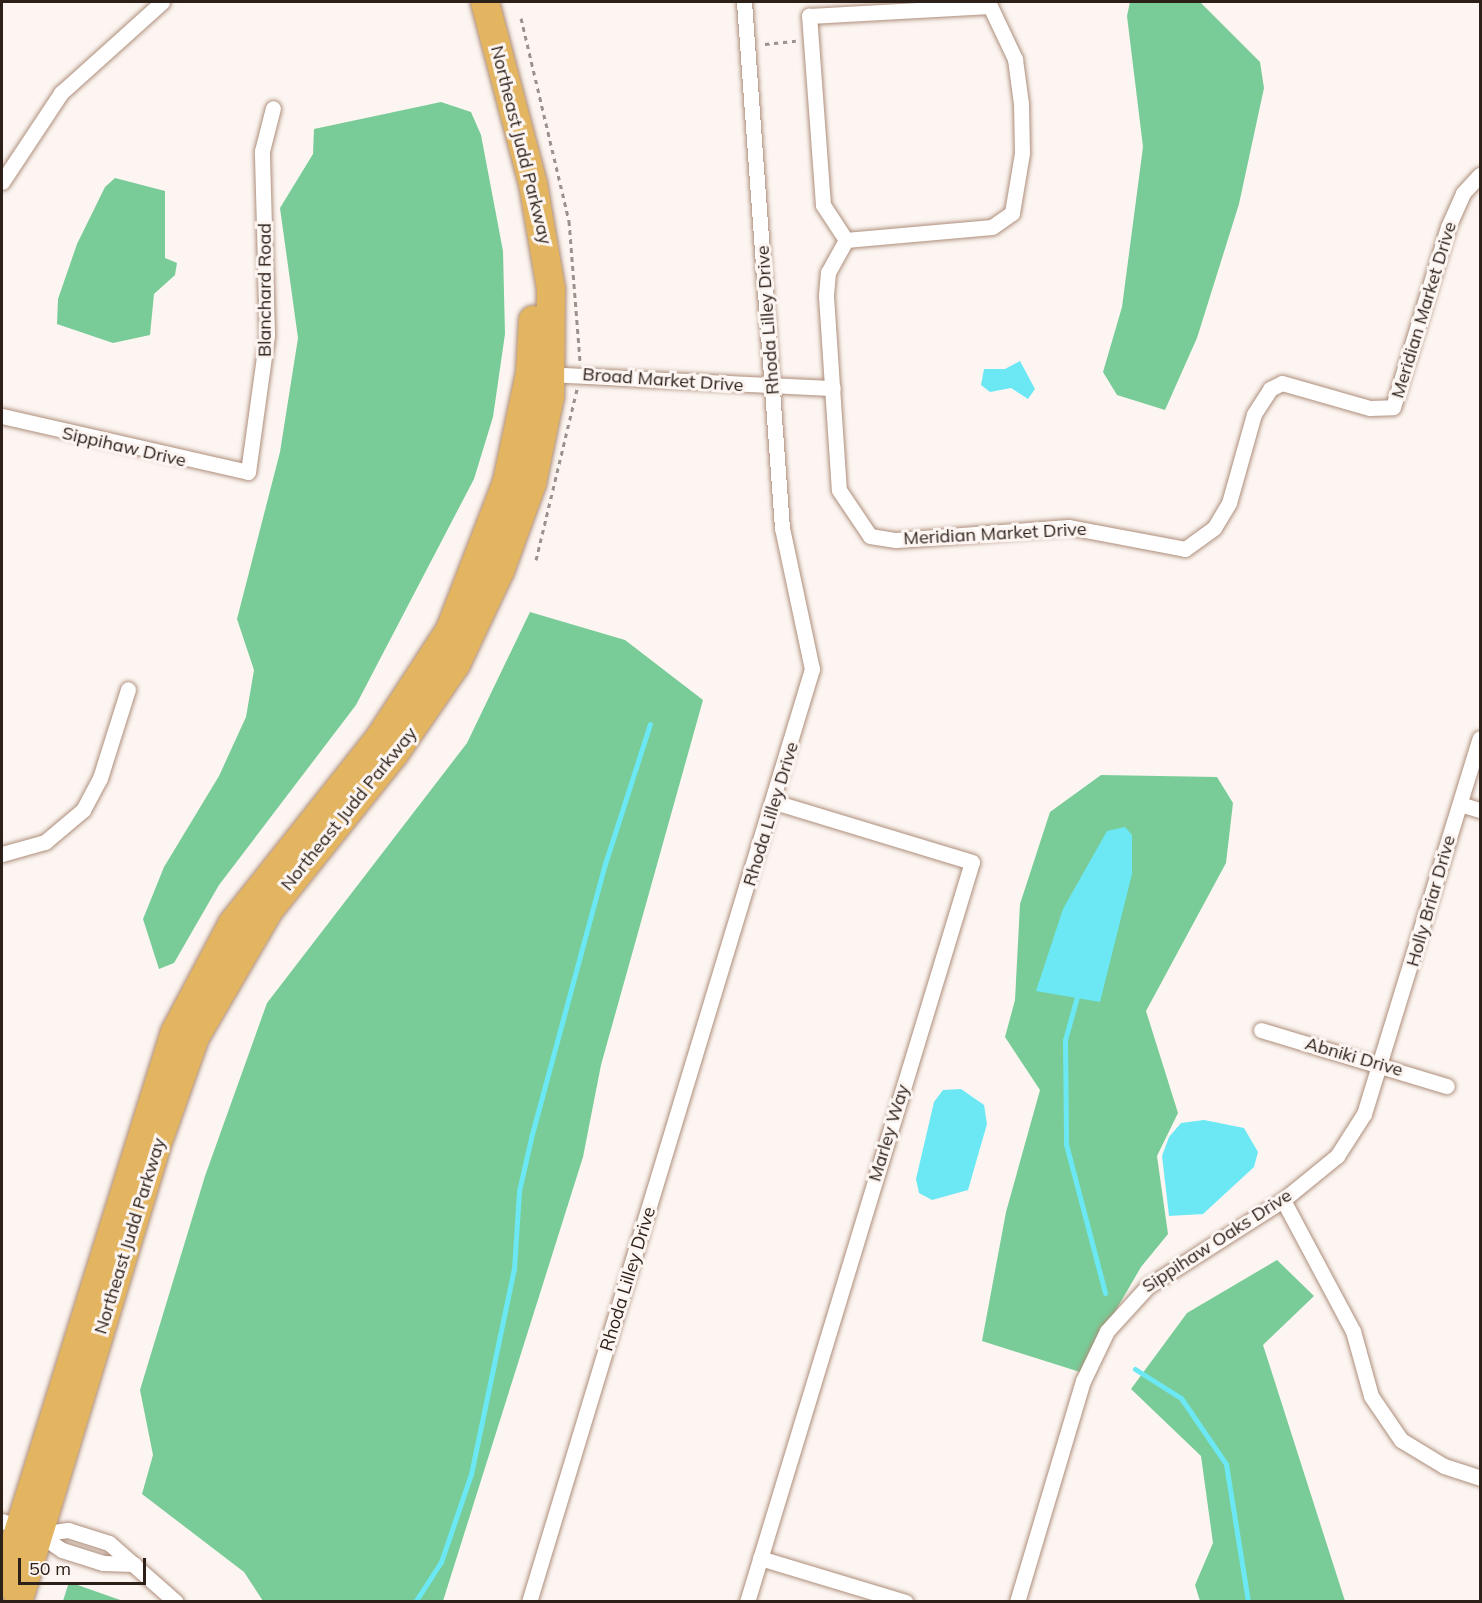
<!DOCTYPE html>
<style>
body{margin:0}
#map{position:relative;width:1482px;height:1603px;overflow:hidden;background:#fcf5f1;font-family:Mulish,sans-serif}
div>[style]{position:absolute}
.forest>*{inset:0;background:#79cc97}
.water>*{inset:0;background:#6ce8f4}
.stream>*{height:5px;margin:-2.5px;padding:0 2.5px;transform-origin:2.5px;border-radius:2.5px;background:#6ce8f4}
.path>*{height:3px;margin-top:-1.5px;transform-origin:0;background:repeating-linear-gradient(90deg,#9b928c 0 4.5px,transparent 0 9px)}
.roads{filter:drop-shadow(0 0 2px #ad8e7b) drop-shadow(0 0 2px #ad8e7b)}
.street>*{height:15px;margin:-7.5px;padding:0 7.5px;transform-origin:7.5px;border-radius:7.5px;background:#fff}
.highway>*{height:28px;margin:-14px;padding:0 14px;transform-origin:14px;border-radius:14px;background:#e3b561}
span{translate:-50% -50%;white-space:nowrap;text-align:center;line-height:1.15;-webkit-text-stroke:6px #fcf5f1;paint-order:stroke}
.street-label{font-size:18px;color:#2c2018}
.frame{position:absolute;inset:0;border:3px solid #2c2018;pointer-events:none}
.scale{position:absolute;left:18px;top:1558px;width:128px;height:27px;box-sizing:border-box;border:3px solid #2c2018;border-top:0;padding-left:8px;font-size:18px;line-height:21px;white-space:nowrap;color:#2c2018;-webkit-text-stroke:4px #fcf5f1;paint-order:stroke}
</style>
<div id="map">
<div class="forest">
<div style="clip-path:polygon(1130px 2px,1200px 2px,1260px 62px,1264px 88px,1239px 204px,1197px 338px,1165px 410px,1117px 395px,1103px 372px,1122px 307px,1143px 147px,1127px 16px)"></div>
<div style="clip-path:polygon(441px 102px,471px 112px,481px 135px,503px 251px,505px 334px,493px 417px,474px 479px,356px 705px,219px 885px,174px 963px,159px 969px,143px 919px,164px 867px,219px 776px,246px 717px,254px 670px,237px 619px,280px 452px,298px 338px,280px 208px,313px 154px,314px 129px)"></div>
<div style="clip-path:polygon(115px 178px,165px 191px,165px 258px,177px 263px,175px 275px,154px 294px,150px 335px,113px 343px,57px 324px,58px 299px,77px 244px,105px 187px)"></div>
<div style="clip-path:polygon(530px 612px,625px 640px,703px 700px,601px 1065px,583px 1157px,443px 1601px,263px 1601px,244px 1572px,142px 1494px,153px 1455px,140px 1390px,205px 1176px,267px 1003px,467px 743px)"></div>
<div style="clip-path:polygon(1101px 775px,1217px 777px,1233px 803px,1226px 863px,1146px 1011px,1178px 1113px,1157px 1156px,1168px 1234px,1141px 1267px,1080px 1372px,982px 1341px,1006px 1212px,1040px 1090px,1005px 1037px,1015px 1000px,1020px 904px,1050px 812px)"></div>
<div style="clip-path:polygon(1277px 1260px,1314px 1296px,1263px 1345px,1345px 1601px,1200px 1601px,1195px 1585px,1213px 1543px,1201px 1456px,1131px 1389px,1187px 1313px)"></div>
<div style="clip-path:polygon(69px 1582px,123px 1601px,63px 1601px)"></div>
</div>
<div class="water">
<div style="clip-path:polygon(1020px 361px,1035px 389px,1028px 399px,1011px 388px,990px 392px,981px 385px,984px 369px,1005px 369px)"></div>
<div style="clip-path:polygon(1125px 827px,1132px 835px,1132px 874px,1100px 1002px,1036px 991px,1063px 909px,1107px 831px)"></div>
<div style="clip-path:polygon(961px 1089px,984px 1105px,987px 1124px,968px 1190px,932px 1200px,919px 1193px,916px 1179px,934px 1102px,943px 1090px)"></div>
<div style="clip-path:polygon(1204px 1120px,1244px 1128px,1258px 1152px,1254px 1167px,1203px 1214px,1169px 1216px,1162px 1156px,1169px 1137px,1181px 1123px)"></div>
</div>
<div class="stream">
<div style="left:1078px;top:993px;width:49px;rotate:105.5deg"></div>
<div style="left:1065px;top:1040px;width:104px;rotate:89.4deg"></div>
<div style="left:1066px;top:1144px;width:154px;rotate:75.3deg"></div>
<div style="left:1135px;top:1369px;width:54px;rotate:32.2deg"></div>
<div style="left:1181px;top:1398px;width:80px;rotate:55.7deg"></div>
<div style="left:1226px;top:1464px;width:140px;rotate:80.9deg"></div>
<div style="left:415px;top:1602px;width:48px;rotate:-57deg"></div>
<div style="left:441px;top:1562px;width:93px;rotate:-71.2deg"></div>
<div style="left:471px;top:1474px;width:209px;rotate:-78.2deg"></div>
<div style="left:514px;top:1269px;width:78px;rotate:-86.3deg"></div>
<div style="left:519px;top:1191px;width:58px;rotate:-77.2deg"></div>
<div style="left:532px;top:1134px;width:280px;rotate:-74.9deg"></div>
<div style="left:605px;top:864px;width:147px;rotate:-72.2deg"></div>
</div>
<div class="path">
<div style="left:521px;top:18px;width:209px;rotate:76.7deg"></div>
<div style="left:569px;top:221px;width:141px;rotate:85.5deg"></div>
<div style="left:765px;top:44px;width:31px;rotate:-6deg"></div>
<div style="left:536px;top:560px;width:176px;rotate:-76.5deg"></div>
</div>
<div class="roads">
<div class="street">
<div style="left:2px;top:182px;width:107px;rotate:-56.5deg"></div>
<div style="left:61px;top:93px;width:136px;rotate:-42deg"></div>
<div style="left:846px;top:240px;width:42px;rotate:-123.3deg"></div>
<div style="left:823px;top:205px;width:190px;rotate:-94.2deg"></div>
<div style="left:809px;top:16px;width:181px;rotate:-3.2deg"></div>
<div style="left:990px;top:6px;width:59px;rotate:64.7deg"></div>
<div style="left:1015px;top:59px;width:45px;rotate:82.4deg"></div>
<div style="left:1021px;top:104px;width:49px;rotate:88.8deg"></div>
<div style="left:1022px;top:153px;width:61px;rotate:99.5deg"></div>
<div style="left:1012px;top:213px;width:24px;rotate:145deg"></div>
<div style="left:992px;top:227px;width:147px;rotate:174.9deg"></div>
<div style="left:846px;top:240px;width:37px;rotate:119deg"></div>
<div style="left:828px;top:272px;width:24px;rotate:95deg"></div>
<div style="left:826px;top:296px;width:194px;rotate:86.2deg"></div>
<div style="left:839px;top:490px;width:55px;rotate:56deg"></div>
<div style="left:870px;top:536px;width:26px;rotate:9deg"></div>
<div style="left:896px;top:540px;width:173px;rotate:-4.3deg"></div>
<div style="left:1069px;top:527px;width:118px;rotate:10.7deg"></div>
<div style="left:1185px;top:549px;width:36px;rotate:-36deg"></div>
<div style="left:1214px;top:528px;width:29px;rotate:-59deg"></div>
<div style="left:1229px;top:503px;width:92px;rotate:-74.3deg"></div>
<div style="left:1254px;top:414px;width:30px;rotate:-57deg"></div>
<div style="left:1270px;top:389px;width:13px;rotate:-27deg"></div>
<div style="left:1282px;top:383px;width:91px;rotate:15.9deg"></div>
<div style="left:1370px;top:408px;width:23px;rotate:-2deg"></div>
<div style="left:1393px;top:407px;width:188px;rotate:-73deg"></div>
<div style="left:1448px;top:227px;width:37px;rotate:-66deg"></div>
<div style="left:1463px;top:193px;width:25px;rotate:-47deg"></div>
<div style="left:545px;top:374px;width:288px;rotate:2.8deg"></div>
<div style="left:2px;top:416px;width:252px;rotate:12.8deg"></div>
<div style="left:248px;top:472px;width:138px;rotate:-82.1deg"></div>
<div style="left:267px;top:335px;width:184px;rotate:-91.6deg"></div>
<div style="left:262px;top:151px;width:44px;rotate:-75.7deg"></div>
<div style="left:1460px;top:804px;width:21px;rotate:17deg"></div>
<div style="left:2px;top:854px;width:45px;rotate:-15.6deg"></div>
<div style="left:45px;top:842px;width:50px;rotate:-40.1deg"></div>
<div style="left:83px;top:810px;width:36px;rotate:-62deg"></div>
<div style="left:100px;top:778px;width:93px;rotate:-72.5deg"></div>
<div style="left:1261px;top:1030px;width:194px;rotate:16.8deg"></div>
<div style="left:1283px;top:1200px;width:149px;rotate:61.9deg"></div>
<div style="left:1353px;top:1331px;width:67px;rotate:74.5deg"></div>
<div style="left:1371px;top:1396px;width:53px;rotate:55.7deg"></div>
<div style="left:1401px;top:1440px;width:50px;rotate:31.2deg"></div>
<div style="left:1444px;top:1466px;width:38px;rotate:18deg"></div>
<div style="left:2px;top:1521px;width:39px;rotate:19deg"></div>
<div style="left:39px;top:1534px;width:28px;rotate:35deg"></div>
<div style="left:62px;top:1550px;width:43px;rotate:17.6deg"></div>
<div style="left:103px;top:1563px;width:31px;rotate:2deg"></div>
<div style="left:39px;top:1534px;width:29px;rotate:-8deg"></div>
<div style="left:68px;top:1530px;width:43px;rotate:17.6deg"></div>
<div style="left:109px;top:1543px;width:89px;rotate:41.4deg"></div>
<div style="left:760px;top:1558px;width:152px;rotate:16.8deg"></div>
<div style="left:529px;top:1602px;width:975px;rotate:-73.13deg"></div>
<div style="left:812px;top:669px;width:144px;rotate:-102deg"></div>
<div style="left:782px;top:528px;width:527px;rotate:-94.13deg"></div>
<div style="left:747px;top:1602px;width:773px;rotate:-73.09deg"></div>
<div style="left:972px;top:862px;width:207px;rotate:-163.1deg"></div>
<div style="left:1017px;top:1602px;width:231px;rotate:-73.4deg"></div>
<div style="left:1083px;top:1381px;width:55px;rotate:-64.4deg"></div>
<div style="left:1107px;top:1331px;width:61px;rotate:-47.7deg"></div>
<div style="left:1148px;top:1286px;width:160px;rotate:-32.5deg"></div>
<div style="left:1283px;top:1200px;width:70px;rotate:-39.2deg"></div>
<div style="left:1337px;top:1156px;width:50px;rotate:-57.3deg"></div>
<div style="left:1364px;top:1114px;width:393px;rotate:-72.9deg"></div>
</div>
<div class="highway">
<div style="left:2px;top:1584px;width:578px;rotate:-72.6deg"></div>
<div style="left:175px;top:1032px;width:123px;rotate:-62deg"></div>
<div style="left:233px;top:923px;width:238px;rotate:-51.6deg"></div>
<div style="left:381px;top:736px;width:126px;rotate:-56.9deg"></div>
<div style="left:450px;top:630px;width:159px;rotate:-68.9deg"></div>
<div style="left:507px;top:482px;width:111px;rotate:-78.1deg"></div>
<div style="left:530px;top:373px;width:53px;rotate:-86.8deg"></div>
<div style="left:18px;top:1602px;width:487px;rotate:-73.1deg"></div>
<div style="left:160px;top:1136px;width:105px;rotate:-70.5deg"></div>
<div style="left:195px;top:1037px;width:147px;rotate:-59.8deg"></div>
<div style="left:269px;top:910px;width:200px;rotate:-51.3deg"></div>
<div style="left:394px;top:754px;width:109px;rotate:-55.4deg"></div>
<div style="left:456px;top:664px;width:103px;rotate:-64.7deg"></div>
<div style="left:500px;top:571px;width:94px;rotate:-70deg"></div>
<div style="left:532px;top:483px;width:89px;rotate:-78.3deg"></div>
<div style="left:550px;top:396px;width:107px;rotate:-89.5deg"></div>
<div style="left:551px;top:289px;width:107px;rotate:-99.7deg"></div>
<div style="left:533px;top:184px;width:188px;rotate:-104.8deg"></div>
</div>
</div>
<div class="street-label">
<span style="left:521px;top:145px;rotate:76deg">Northeast Judd Parkway</span>
<span style="left:265px;top:290px;rotate:-90deg">Blanchard Road</span>
<span style="left:1424px;top:310px;rotate:-73deg">Meridian Market Drive</span>
<span style="left:768px;top:320px;rotate:-94deg">Rhoda Lilley Drive</span>
<span style="left:663px;top:380px;rotate:4deg">Broad Market Drive</span>
<span style="left:124px;top:447px;rotate:13deg">Sippihaw Drive</span>
<span style="left:995px;top:534px;rotate:-3deg">Meridian Market Drive</span>
<span style="left:349px;top:809px;rotate:-51deg">Northeast Judd Parkway</span>
<span style="left:771px;top:814px;rotate:-73deg">Rhoda Lilley Drive</span>
<span style="left:1431px;top:901px;rotate:-74deg">Holly Briar Drive</span>
<span style="left:1354px;top:1057px;rotate:16deg">Abniki Drive</span>
<span style="left:889px;top:1133px;rotate:-73deg">Marley Way</span>
<span style="left:130px;top:1236px;rotate:-73deg">Northeast Judd Parkway</span>
<span style="left:1217px;top:1241px;rotate:-33deg">Sippihaw Oaks Drive</span>
<span style="left:628px;top:1279px;rotate:-73deg">Rhoda Lilley Drive</span>
</div>
<div class="frame"></div>
<div class="scale">50 m</div>
</div>
